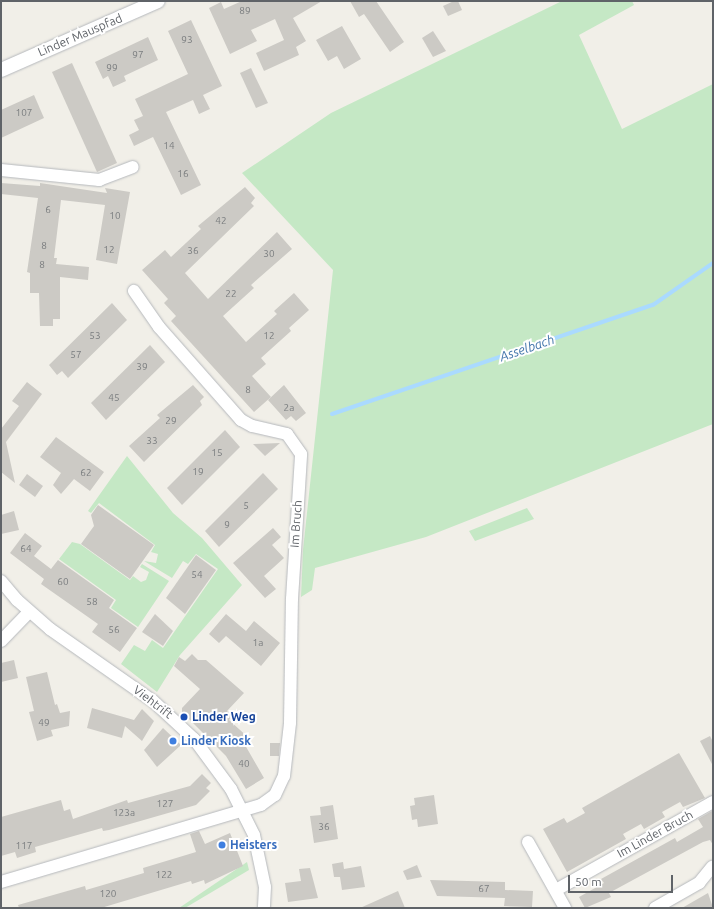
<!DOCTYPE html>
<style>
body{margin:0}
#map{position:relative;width:714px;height:909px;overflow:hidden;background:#f1efe8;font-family:Ubuntu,sans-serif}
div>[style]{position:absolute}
.green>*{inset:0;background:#c5e8c5}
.stream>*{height:4px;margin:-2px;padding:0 2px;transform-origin:2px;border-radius:2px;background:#aadaff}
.building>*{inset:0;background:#cccac5}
.roads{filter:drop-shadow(0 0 1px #b5b8bc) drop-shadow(0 0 1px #b5b8bc)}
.minor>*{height:12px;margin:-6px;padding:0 6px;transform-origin:6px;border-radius:6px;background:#fff}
.tertiary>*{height:14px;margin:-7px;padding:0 7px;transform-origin:7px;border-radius:7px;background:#fff}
.dots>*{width:11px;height:11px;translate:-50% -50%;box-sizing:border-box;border:2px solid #fff;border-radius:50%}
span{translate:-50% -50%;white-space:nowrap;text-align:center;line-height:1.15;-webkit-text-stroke:4px #fff;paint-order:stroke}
.number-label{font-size:10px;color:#7a7d7f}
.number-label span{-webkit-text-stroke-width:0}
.street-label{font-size:12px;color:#5f6368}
.transit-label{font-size:12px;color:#164399;font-weight:700}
.left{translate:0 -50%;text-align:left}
.shop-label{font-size:12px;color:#366cbe;font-weight:700}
.water-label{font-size:13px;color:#4174aa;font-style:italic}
.frame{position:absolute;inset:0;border:2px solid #5f6368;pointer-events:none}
.scale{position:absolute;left:568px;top:875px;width:105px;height:18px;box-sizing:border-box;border:2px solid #5f6368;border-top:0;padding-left:5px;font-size:12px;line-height:14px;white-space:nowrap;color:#5f6368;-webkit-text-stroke:3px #fff;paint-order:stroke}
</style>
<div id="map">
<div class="green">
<div style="clip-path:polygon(562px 1px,632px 1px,634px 5px,579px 35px,622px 129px,713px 84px,713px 424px,426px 537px,315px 568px,312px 590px,301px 597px,303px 550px,333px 270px,242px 173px,331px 113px)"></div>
<div style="clip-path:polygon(127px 456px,173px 513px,202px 538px,242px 585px,180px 655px,157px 692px,121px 664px,134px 645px,145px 651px,152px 640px,163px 648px,218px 569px,196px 554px,188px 564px,183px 561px,172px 578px,144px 561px,156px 563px,158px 554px,151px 552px,155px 545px,99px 503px,91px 513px,88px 511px)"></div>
<div style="clip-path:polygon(527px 508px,534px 519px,475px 541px,469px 531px)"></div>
<div style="clip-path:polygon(72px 542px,80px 544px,130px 580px,133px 576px,141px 582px,146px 580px,149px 572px,140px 567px,142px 564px,169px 581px,138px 627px,111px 608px,116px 600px,59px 559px)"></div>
<div style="clip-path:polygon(247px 862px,249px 870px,185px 908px,179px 908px)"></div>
</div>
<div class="stream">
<div style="left:332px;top:414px;width:339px;rotate:-18.8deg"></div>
<div style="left:653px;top:305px;width:73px;rotate:-35deg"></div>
</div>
<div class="building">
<div style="clip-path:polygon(242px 1px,322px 1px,293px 18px,306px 41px,296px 47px,299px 55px,264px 71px,256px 53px,284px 40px,275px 19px,251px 30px,257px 41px,230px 54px,209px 8px,221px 2px,224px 9px)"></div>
<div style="clip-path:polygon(350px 1px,376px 1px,404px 42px,390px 52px,364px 14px,359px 17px)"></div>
<div style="clip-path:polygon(454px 1px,458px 1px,462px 10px,448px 16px,443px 6px)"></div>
<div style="clip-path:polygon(191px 20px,222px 86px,203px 95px,210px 109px,199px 114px,193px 100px,166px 112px,201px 185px,181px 195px,153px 137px,134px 146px,129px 135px,139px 130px,134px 120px,143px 116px,135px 99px,188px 74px,168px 31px)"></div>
<div style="clip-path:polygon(342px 26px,361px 59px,344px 69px,337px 56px,328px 61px,316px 40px)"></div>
<div style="clip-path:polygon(433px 31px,446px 51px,433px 57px,422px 38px)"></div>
<div style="clip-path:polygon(148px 37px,158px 60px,124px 76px,126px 81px,113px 87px,108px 76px,103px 79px,95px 62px)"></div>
<div style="clip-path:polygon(72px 63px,117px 163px,97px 172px,52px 72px)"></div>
<div style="clip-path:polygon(251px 68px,268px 103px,256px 108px,240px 73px)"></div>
<div style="clip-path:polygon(34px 95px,44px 118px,1px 138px,1px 110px)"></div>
<div style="clip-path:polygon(1px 183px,40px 186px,40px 183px,107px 193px,105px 188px,130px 192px,117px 264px,96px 260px,105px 205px,61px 200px,54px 258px,57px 258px,56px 264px,89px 267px,88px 280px,60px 277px,60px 319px,53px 319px,53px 326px,40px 326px,39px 293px,30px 293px,30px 273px,27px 272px,38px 198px,1px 194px)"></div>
<div style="clip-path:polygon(245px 187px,255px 198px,251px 203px,254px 206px,185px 273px,208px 299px,277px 232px,292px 249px,251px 285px,254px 288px,223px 316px,246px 342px,277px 314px,274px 311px,294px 293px,309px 310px,289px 328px,291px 331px,261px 358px,266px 364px,252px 376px,271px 397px,254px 412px,171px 321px,176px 316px,164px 303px,168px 299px,142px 270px,165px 250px,171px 257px,201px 229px,198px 226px)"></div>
<div style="clip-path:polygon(112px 303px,127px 320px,68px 378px,62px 371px,57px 375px,49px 365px)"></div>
<div style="clip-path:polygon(150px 345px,165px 362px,106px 420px,91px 403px)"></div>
<div style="clip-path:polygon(27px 382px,42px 394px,6px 442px,15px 483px,1px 472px,1px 429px,19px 406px,12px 401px)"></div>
<div style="clip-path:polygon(193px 385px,204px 397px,200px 401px,202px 405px,144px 462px,129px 446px,160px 418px,157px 415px)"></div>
<div style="clip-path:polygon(284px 385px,306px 413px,296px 421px,291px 416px,286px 420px,268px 400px)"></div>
<div style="clip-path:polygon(225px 430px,240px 447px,182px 505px,167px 488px)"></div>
<div style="clip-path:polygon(56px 437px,104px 472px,90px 491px,74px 479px,61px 494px,53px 485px,61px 473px,40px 457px)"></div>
<div style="clip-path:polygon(280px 443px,265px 456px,253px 444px)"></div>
<div style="clip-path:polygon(263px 473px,278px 489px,219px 547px,205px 531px)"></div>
<div style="clip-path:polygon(27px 474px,43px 486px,35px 497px,19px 485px)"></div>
<div style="clip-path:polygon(98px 505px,154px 545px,130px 579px,81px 544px,94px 526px,91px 515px)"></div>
<div style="clip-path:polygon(14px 511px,19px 530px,1px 534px,1px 515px)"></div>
<div style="clip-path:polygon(273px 528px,281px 537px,272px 545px,284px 558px,264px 576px,276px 589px,265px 598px,233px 563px)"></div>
<div style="clip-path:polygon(25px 533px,42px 546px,34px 556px,51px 569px,58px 560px,114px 600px,109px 608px,137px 628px,120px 652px,92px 632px,98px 624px,41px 584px,44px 579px,10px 553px)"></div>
<div style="clip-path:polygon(196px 555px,216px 570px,185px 614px,166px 598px)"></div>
<div style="clip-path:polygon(155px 614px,173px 631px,163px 646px,142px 632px)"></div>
<div style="clip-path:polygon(226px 614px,246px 631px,254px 621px,280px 643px,261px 666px,226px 636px,219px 643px,209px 634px)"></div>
<div style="clip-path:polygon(192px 654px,198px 660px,206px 660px,244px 693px,227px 711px,232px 716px,229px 720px,250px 739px,245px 745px,264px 778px,246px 789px,226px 756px,182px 712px,182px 708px,200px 689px,174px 666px,179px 657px,185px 661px)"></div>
<div style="clip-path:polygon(14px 660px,18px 678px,1px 682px,1px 663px)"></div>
<div style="clip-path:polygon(47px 672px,55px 705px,57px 704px,60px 713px,70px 711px,69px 726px,51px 730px,53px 736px,37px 741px,29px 712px,34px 711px,26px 677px)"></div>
<div style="clip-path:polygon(92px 708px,134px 720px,142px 709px,154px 721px,142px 741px,125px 726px,122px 738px,87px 728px)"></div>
<div style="clip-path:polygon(163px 728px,181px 745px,157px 767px,144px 750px)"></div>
<div style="clip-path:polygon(710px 736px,713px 742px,713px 766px,700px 741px)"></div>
<div style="clip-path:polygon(270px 743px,280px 743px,279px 756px,270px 756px)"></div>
<div style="clip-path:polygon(679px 753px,705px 798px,683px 807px,680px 802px,662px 812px,665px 817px,644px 829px,641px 824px,623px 834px,626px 839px,567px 872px,543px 829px,564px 818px,567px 823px,585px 813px,582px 808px)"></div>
<div style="clip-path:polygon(202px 774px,211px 783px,206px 788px,210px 791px,196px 805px,109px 830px,103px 831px,102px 828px,35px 847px,36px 852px,17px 858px,15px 852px,1px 856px,1px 817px,61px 800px,64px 811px,70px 809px,73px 819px,127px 800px,128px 803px,190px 786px)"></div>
<div style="clip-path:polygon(434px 795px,438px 824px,418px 827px,417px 819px,412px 820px,410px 806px,415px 805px,414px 798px)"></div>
<div style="clip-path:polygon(333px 805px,338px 839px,314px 843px,310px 816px,321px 815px,320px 807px)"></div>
<div style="clip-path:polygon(712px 811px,713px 845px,710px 840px,703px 842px,609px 893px,611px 897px,585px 908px,579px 897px,604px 883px,601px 879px,675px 838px,677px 842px,703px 827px,698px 819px)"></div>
<div style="clip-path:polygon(199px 831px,205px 844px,230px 833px,243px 866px,205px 884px,204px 880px,192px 884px,191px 881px,101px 908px,19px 908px,18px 905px,85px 886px,86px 890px,144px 873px,143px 868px,196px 852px,190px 834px)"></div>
<div style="clip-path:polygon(343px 862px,344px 869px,361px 866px,365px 887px,342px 890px,340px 877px,334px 877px,332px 864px)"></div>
<div style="clip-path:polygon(417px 865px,422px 877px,407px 880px,403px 871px)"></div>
<div style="clip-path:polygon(310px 868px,318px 898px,288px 902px,285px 883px,301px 881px,299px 869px)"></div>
<div style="clip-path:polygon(430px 880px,505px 882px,505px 894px,505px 890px,533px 891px,532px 907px,504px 906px,505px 898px,437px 896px)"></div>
<div style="clip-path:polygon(398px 891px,405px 908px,360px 908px)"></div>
<div style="clip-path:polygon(708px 893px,713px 908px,682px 908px)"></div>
</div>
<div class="roads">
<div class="minor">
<div style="left:1px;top:170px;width:99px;rotate:5.8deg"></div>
<div style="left:99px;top:180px;width:36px;rotate:-21deg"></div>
<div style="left:1px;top:581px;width:25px;rotate:50deg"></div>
<div style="left:17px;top:600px;width:44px;rotate:41.3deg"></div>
<div style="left:50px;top:629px;width:126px;rotate:35deg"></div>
<div style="left:153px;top:701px;width:56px;rotate:42.8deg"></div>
<div style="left:194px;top:739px;width:62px;rotate:53.5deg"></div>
<div style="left:231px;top:789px;width:51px;rotate:63.4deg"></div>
<div style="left:254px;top:835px;width:53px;rotate:78.1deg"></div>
<div style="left:265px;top:887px;width:21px;rotate:93deg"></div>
<div style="left:1px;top:641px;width:40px;rotate:-46deg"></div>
<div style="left:528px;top:842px;width:76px;rotate:60.7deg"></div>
<div style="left:1px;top:882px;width:271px;rotate:-16.5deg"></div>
<div style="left:261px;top:805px;width:17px;rotate:-36deg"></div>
<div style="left:275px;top:795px;width:21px;rotate:-65deg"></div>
<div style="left:284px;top:776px;width:53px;rotate:-83.5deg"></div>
<div style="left:290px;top:723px;width:124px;rotate:-89.1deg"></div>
<div style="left:292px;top:599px;width:145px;rotate:-86.4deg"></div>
<div style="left:301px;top:454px;width:24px;rotate:-125deg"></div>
<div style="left:287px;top:434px;width:36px;rotate:-167deg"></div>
<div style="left:252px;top:426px;width:13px;rotate:-151deg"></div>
<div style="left:241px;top:420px;width:124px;rotate:-131.4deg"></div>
<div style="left:159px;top:327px;width:44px;rotate:-124.8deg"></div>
<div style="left:556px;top:890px;width:180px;rotate:-29.3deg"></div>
<div style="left:655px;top:908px;width:51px;rotate:-29.6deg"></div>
<div style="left:699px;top:883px;width:21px;rotate:-51deg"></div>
</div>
<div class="tertiary">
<div style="left:1px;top:70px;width:171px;rotate:-23.7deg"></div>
</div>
</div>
<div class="dots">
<div style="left:184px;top:717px;background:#1a4fb4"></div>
<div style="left:173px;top:741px;background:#3f7fe0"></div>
<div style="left:222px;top:845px;background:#3f7fe0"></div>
</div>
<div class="number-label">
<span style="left:245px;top:11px">89</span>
<span style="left:187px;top:40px">93</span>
<span style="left:138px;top:55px">97</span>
<span style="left:112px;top:68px">99</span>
<span style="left:24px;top:113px">107</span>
<span style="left:169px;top:146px">14</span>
<span style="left:183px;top:174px">16</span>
<span style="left:48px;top:210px">6</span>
<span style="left:115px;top:216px">10</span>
<span style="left:221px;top:221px">42</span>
<span style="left:44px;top:246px">8</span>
<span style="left:109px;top:250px">12</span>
<span style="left:193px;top:251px">36</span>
<span style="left:269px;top:254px">30</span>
<span style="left:42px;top:265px">8</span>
<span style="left:231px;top:294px">22</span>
<span style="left:95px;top:336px">53</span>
<span style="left:269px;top:336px">12</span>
<span style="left:76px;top:355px">57</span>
<span style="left:142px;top:367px">39</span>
<span style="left:248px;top:390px">8</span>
<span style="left:114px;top:398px">45</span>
<span style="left:289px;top:408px">2a</span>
<span style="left:171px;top:421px">29</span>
<span style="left:152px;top:441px">33</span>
<span style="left:217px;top:453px">15</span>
<span style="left:198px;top:472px">19</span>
<span style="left:86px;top:473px">62</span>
<span style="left:246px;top:506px">5</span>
<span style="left:227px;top:525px">9</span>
<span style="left:26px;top:549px">64</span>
<span style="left:197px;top:575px">54</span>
<span style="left:63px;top:582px">60</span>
<span style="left:92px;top:602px">58</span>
<span style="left:114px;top:630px">56</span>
<span style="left:258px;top:643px">1a</span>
<span style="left:44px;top:723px">49</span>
<span style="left:244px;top:764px">40</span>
<span style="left:165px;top:804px">127</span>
<span style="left:124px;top:813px">123a</span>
<span style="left:324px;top:827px">36</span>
<span style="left:24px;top:846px">117</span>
<span style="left:164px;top:875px">122</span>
<span style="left:484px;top:889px">67</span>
<span style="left:108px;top:894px">120</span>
</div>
<div class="street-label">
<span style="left:80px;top:35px;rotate:-23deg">Linder Mauspfad</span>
<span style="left:296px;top:524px;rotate:-86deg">Im Bruch</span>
<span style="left:153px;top:702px;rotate:37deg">Viehtrift</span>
<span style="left:655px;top:834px;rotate:-29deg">Im Linder Bruch</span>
</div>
<div class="transit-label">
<span class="left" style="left:192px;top:717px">Linder Weg</span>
</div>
<div class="shop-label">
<span class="left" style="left:181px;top:741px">Linder Kiosk</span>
<span class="left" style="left:230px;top:845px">Heisters</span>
</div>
<div class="water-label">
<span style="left:527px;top:348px;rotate:-19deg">Asselbach</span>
</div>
<div class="frame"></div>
<div class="scale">50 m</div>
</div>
